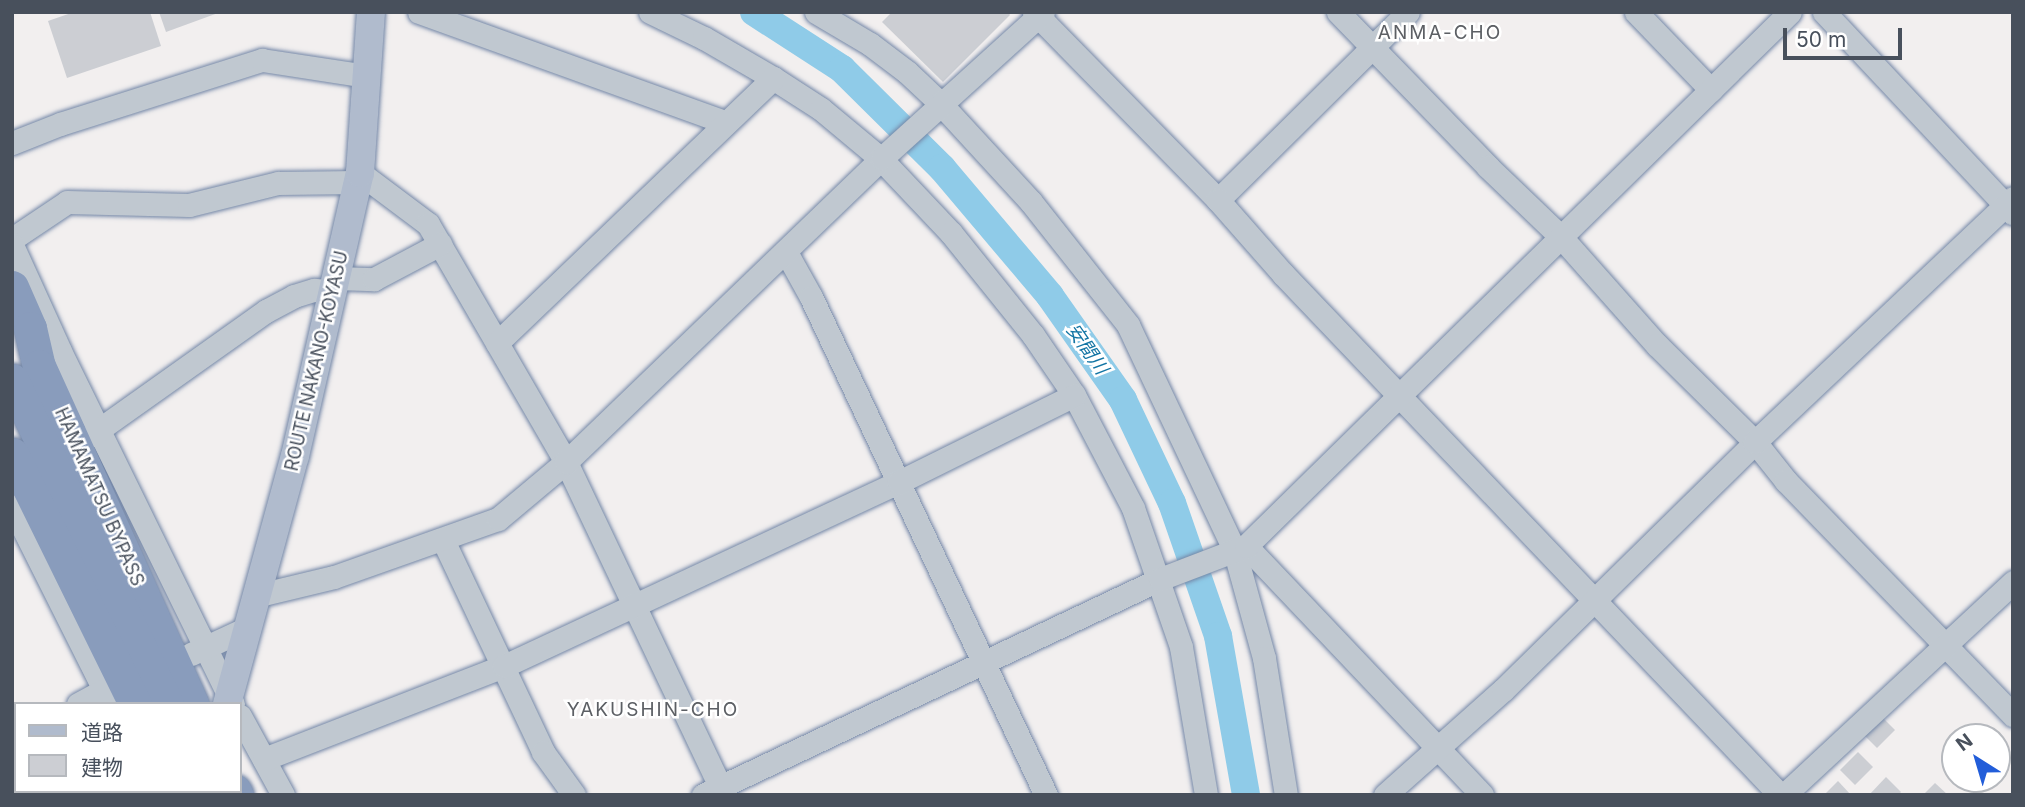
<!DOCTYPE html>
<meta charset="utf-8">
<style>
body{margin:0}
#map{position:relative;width:2025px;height:807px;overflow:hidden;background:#f2efef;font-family:Inter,"Noto Sans JP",sans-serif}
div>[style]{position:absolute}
.river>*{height:28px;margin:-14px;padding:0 14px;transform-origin:14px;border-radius:14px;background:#8fcbe8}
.building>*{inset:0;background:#ccced3}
.roads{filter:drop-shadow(0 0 2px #7487a7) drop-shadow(0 0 2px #7487a7)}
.minor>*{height:23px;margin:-11.5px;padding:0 11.5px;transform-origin:11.5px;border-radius:11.5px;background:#c0c8d0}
.major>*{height:28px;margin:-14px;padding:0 14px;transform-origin:14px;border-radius:14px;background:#b0bbcd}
.highway>*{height:33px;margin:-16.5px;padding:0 16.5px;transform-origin:16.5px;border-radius:16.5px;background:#899cbc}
span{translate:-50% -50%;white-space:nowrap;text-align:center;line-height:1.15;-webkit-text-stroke:5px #fff;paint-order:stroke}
.street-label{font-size:18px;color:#48505c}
.neighbourhood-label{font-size:19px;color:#5c5f64;letter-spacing:2px}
.water-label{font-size:19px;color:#1375a4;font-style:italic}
.frame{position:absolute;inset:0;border:14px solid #48505c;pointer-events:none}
.legend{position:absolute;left:14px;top:702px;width:228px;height:91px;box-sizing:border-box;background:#fff;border:2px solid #b6b9be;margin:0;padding:9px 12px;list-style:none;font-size:21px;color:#48505c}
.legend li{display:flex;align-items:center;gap:14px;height:35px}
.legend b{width:35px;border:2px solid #b6b9be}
.north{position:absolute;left:1941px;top:723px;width:70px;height:70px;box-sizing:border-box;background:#fff;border:2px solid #b6b9be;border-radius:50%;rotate:323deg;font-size:19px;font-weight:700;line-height:28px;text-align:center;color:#48505c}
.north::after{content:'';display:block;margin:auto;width:24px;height:32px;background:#225dd9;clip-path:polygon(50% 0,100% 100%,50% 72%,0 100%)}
.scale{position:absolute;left:1783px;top:28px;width:119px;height:32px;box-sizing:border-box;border:4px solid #48505c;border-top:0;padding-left:9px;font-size:21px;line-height:24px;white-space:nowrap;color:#48505c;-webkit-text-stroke:5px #fff;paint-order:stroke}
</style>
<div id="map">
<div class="river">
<div style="left:754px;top:12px;width:105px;rotate:32.9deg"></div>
<div style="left:842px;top:69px;width:141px;rotate:44.7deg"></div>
<div style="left:942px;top:168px;width:167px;rotate:49.8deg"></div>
<div style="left:1050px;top:296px;width:127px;rotate:54.9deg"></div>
<div style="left:1123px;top:400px;width:114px;rotate:64.6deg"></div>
<div style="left:1172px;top:503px;width:141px;rotate:70.9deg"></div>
<div style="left:1218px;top:636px;width:161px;rotate:80deg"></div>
</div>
<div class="building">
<div style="clip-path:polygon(74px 12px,150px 12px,161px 46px,67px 78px,48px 21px)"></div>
<div style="clip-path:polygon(159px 12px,218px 12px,218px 13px,166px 32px)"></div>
<div style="clip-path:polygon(892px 12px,1008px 12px,1010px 15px,943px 82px,882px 22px)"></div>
<div style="clip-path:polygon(1881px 716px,1895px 730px,1877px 748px,1863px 734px)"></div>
<div style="clip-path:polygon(1858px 752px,1873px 767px,1855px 785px,1840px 770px)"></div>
<div style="clip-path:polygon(1886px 777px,1901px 792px,1898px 795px,1869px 795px)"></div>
<div style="clip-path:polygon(1838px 781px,1851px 795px,1824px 795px)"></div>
<div style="clip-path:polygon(1935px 783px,1948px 795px,1923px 795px)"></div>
</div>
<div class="roads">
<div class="minor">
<div style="left:419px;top:12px;width:325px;rotate:19.8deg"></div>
<div style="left:650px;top:12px;width:60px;rotate:25.7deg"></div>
<div style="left:704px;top:38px;width:80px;rotate:30.1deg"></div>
<div style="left:773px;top:78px;width:57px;rotate:32.9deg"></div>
<div style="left:821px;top:109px;width:78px;rotate:39.8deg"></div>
<div style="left:881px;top:159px;width:102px;rotate:46.6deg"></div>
<div style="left:951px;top:233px;width:131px;rotate:51.2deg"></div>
<div style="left:1033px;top:335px;width:73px;rotate:55.7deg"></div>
<div style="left:1074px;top:395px;width:127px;rotate:62.4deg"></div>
<div style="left:1133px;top:508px;width:147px;rotate:70.9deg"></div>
<div style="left:1181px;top:647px;width:150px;rotate:80.4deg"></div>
<div style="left:816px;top:12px;width:63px;rotate:30.7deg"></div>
<div style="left:870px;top:44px;width:46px;rotate:37.1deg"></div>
<div style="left:907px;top:72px;width:45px;rotate:43.2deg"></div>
<div style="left:940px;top:103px;width:134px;rotate:47.4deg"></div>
<div style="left:1031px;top:202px;width:157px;rotate:51.7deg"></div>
<div style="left:1128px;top:325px;width:248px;rotate:64.7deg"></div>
<div style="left:1234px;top:549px;width:113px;rotate:74.6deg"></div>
<div style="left:1264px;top:658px;width:139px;rotate:80.9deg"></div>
<div style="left:1034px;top:12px;width:263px;rotate:45.6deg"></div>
<div style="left:1218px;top:200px;width:267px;rotate:-44.7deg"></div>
<div style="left:1338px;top:12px;width:216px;rotate:45.9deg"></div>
<div style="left:1488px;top:167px;width:101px;rotate:43.8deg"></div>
<div style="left:1561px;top:237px;width:144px;rotate:48.4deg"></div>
<div style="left:1657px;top:345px;width:138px;rotate:44.7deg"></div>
<div style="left:1755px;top:442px;width:50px;rotate:51.5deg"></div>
<div style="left:1786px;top:481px;width:326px;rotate:45.9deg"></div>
<div style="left:1636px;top:12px;width:108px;rotate:46.1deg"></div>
<div style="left:1824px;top:12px;width:276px;rotate:46.8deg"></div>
<div style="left:12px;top:143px;width:52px;rotate:-21.6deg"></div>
<div style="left:60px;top:124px;width:212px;rotate:-17.6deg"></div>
<div style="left:262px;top:60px;width:105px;rotate:8.7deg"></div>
<div style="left:360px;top:173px;width:85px;rotate:36.9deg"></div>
<div style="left:428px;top:224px;width:275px;rotate:59.9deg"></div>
<div style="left:566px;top:462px;width:369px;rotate:64.6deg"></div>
<div style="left:1218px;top:200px;width:98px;rotate:48.7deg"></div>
<div style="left:1283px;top:274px;width:720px;rotate:46.35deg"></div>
<div style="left:12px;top:239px;width:66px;rotate:-33.9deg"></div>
<div style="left:67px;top:202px;width:122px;rotate:1.4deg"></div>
<div style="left:189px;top:205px;width:92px;rotate:-13.9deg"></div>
<div style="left:278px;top:183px;width:80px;rotate:-0.7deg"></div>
<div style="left:12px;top:245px;width:116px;rotate:65.6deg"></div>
<div style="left:60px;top:351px;width:393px;rotate:63.9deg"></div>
<div style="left:786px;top:252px;width:51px;rotate:60.9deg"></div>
<div style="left:811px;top:297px;width:551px;rotate:64.74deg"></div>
<div style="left:336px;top:278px;width:38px;rotate:2deg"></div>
<div style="left:374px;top:279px;width:75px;rotate:-27.9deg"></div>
<div style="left:497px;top:343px;width:383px;rotate:-43.8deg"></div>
<div style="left:90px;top:436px;width:216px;rotate:-35.4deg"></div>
<div style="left:266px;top:311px;width:32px;rotate:-28deg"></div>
<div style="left:294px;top:296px;width:21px;rotate:-17deg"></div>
<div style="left:314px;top:290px;width:17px;rotate:3deg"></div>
<div style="left:12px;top:506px;width:221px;rotate:63.4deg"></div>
<div style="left:443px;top:540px;width:234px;rotate:64.7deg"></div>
<div style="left:543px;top:752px;width:53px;rotate:54.2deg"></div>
<div style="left:1246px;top:546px;width:343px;rotate:46.5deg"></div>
<div style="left:259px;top:595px;width:77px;rotate:-13.5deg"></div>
<div style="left:334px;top:577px;width:174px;rotate:-19.5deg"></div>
<div style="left:498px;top:519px;width:89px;rotate:-40deg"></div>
<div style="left:566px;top:462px;width:438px;rotate:-43.9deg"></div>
<div style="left:882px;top:158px;width:217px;rotate:-42.2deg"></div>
<div style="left:191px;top:654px;width:62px;rotate:-24.9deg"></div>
<div style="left:78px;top:704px;width:42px;rotate:-28.4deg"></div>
<div style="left:240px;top:716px;width:90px;rotate:61.4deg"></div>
<div style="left:12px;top:741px;width:4px;rotate:-27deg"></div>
<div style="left:264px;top:759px;width:257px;rotate:-21.2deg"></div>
<div style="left:504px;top:666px;width:436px;rotate:-25deg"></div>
<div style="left:899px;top:482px;width:195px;rotate:-26.4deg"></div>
<div style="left:154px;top:791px;width:4px;rotate:76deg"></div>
<div style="left:703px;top:795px;width:505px;rotate:-25.3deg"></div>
<div style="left:1160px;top:579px;width:92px;rotate:-21deg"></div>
<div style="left:1246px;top:546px;width:762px;rotate:-44.47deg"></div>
<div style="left:1385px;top:795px;width:158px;rotate:-41.7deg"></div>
<div style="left:1503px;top:690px;width:354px;rotate:-44.5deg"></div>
<div style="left:1755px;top:442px;width:355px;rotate:-43.4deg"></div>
<div style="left:1784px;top:795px;width:313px;rotate:-42.9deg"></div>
</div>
<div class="major">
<div style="left:227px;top:704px;width:257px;rotate:-74.7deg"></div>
<div style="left:295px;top:456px;width:290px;rotate:-77.1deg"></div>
<div style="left:360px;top:173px;width:161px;rotate:-86.1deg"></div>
</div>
<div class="highway">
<div style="left:12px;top:287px;width:45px;rotate:66.3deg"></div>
<div style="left:30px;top:328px;width:39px;rotate:77deg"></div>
<div style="left:39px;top:366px;width:371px;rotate:65.6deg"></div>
<div style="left:12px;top:380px;width:359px;rotate:64.4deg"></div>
<div style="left:12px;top:454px;width:279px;rotate:63.8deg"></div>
<div style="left:180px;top:791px;width:4px;rotate:63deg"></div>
<div style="left:208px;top:791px;width:4px;rotate:76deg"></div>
<div style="left:235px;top:791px;width:4px;rotate:63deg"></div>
</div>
</div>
<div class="street-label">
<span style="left:317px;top:361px;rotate:-77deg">ROUTE NAKANO-KOYASU</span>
<span style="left:99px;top:497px;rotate:66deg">HAMAMATSU BYPASS</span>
</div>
<div class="neighbourhood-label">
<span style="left:1440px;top:33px">ANMA-CHO</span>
<span style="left:653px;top:710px">YAKUSHIN-CHO</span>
</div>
<div class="water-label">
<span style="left:1087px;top:349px;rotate:55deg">安間川</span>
</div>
<div class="frame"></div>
<ul class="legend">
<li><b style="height:9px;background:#b0bbcd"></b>道路</li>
<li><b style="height:19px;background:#ccced3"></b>建物</li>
</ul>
<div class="north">N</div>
<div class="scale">50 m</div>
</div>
